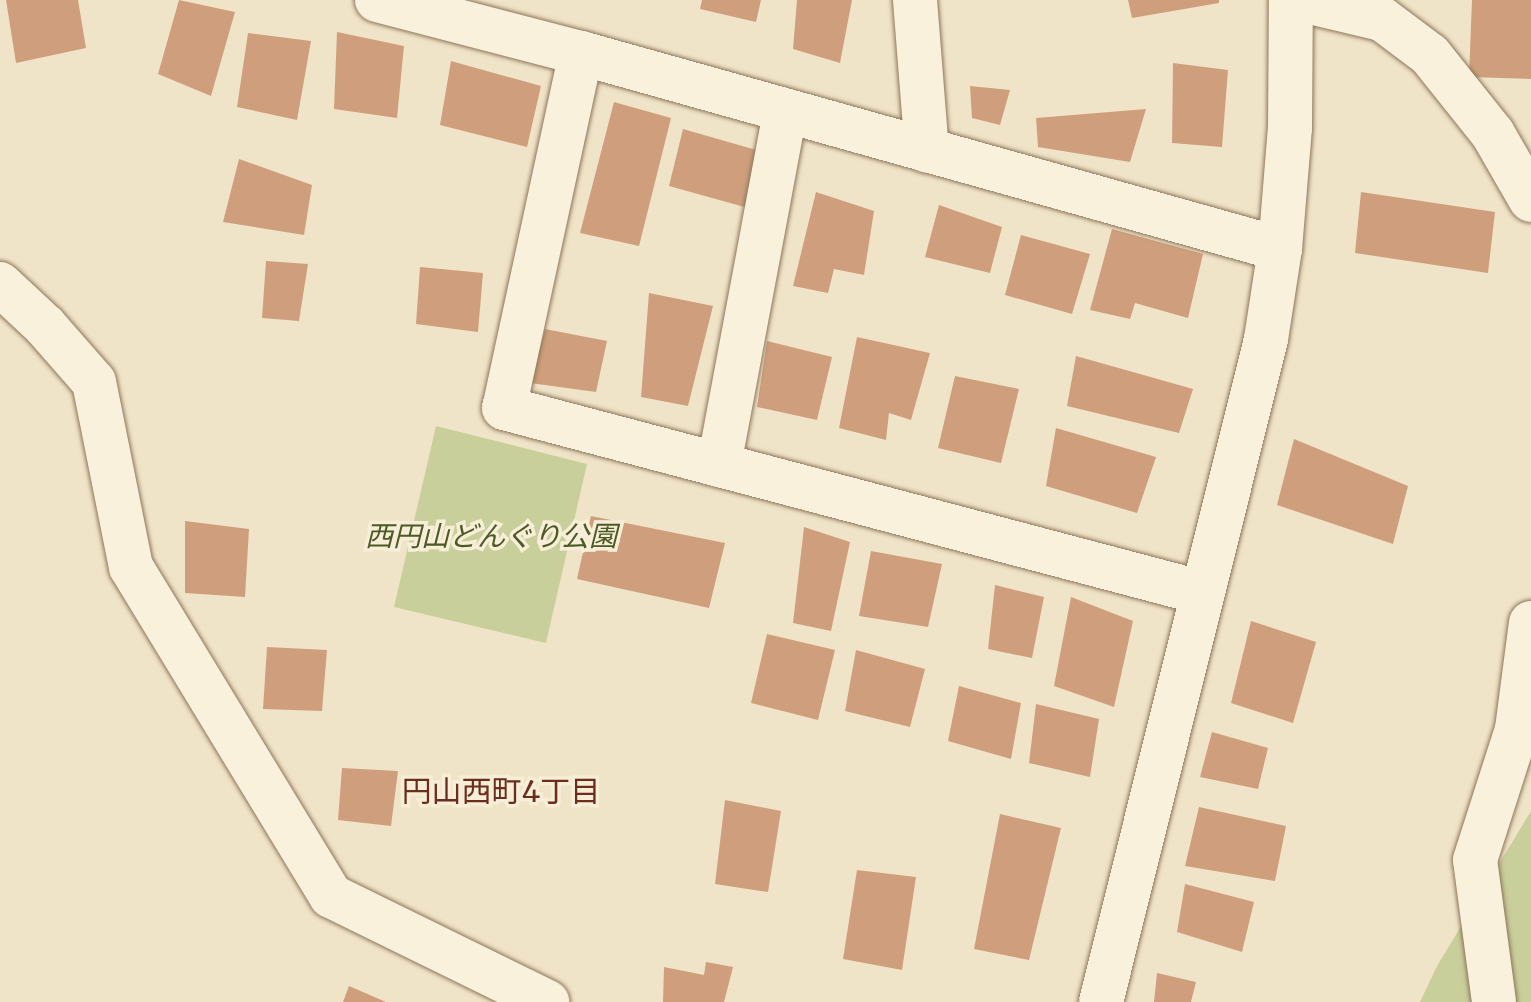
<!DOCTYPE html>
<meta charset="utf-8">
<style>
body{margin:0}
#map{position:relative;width:1531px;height:1002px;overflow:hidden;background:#f0e4c8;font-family:Merriweather,"Noto Sans JP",serif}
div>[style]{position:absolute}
.green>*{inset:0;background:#c9cf9b}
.building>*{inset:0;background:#cf9f7d}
.roads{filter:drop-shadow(0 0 2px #8d765c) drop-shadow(0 0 2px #8d765c)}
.street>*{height:44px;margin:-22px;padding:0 22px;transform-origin:22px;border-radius:22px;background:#faf1dc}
span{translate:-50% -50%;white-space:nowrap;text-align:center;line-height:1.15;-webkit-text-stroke:7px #f7eed8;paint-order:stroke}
.park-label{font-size:28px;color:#4d5a26;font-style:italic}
.neighbourhood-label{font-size:30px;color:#6b2e1e}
</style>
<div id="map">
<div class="green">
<div style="clip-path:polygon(436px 426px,587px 464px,546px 643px,394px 607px)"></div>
<div style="clip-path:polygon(1531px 811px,1531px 1002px,1420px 1002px,1437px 966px)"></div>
</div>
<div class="building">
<div style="clip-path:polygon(6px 0,78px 0,86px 48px,16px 63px)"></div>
<div style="clip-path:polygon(179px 0,235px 12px,211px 96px,158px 74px)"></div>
<div style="clip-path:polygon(702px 0,761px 0,756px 22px,700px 9px)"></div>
<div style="clip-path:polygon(797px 0,852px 0,840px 63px,793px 49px)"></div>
<div style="clip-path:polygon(1128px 0,1219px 0,1219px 3px,1132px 18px)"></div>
<div style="clip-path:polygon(1472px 0,1531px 0,1531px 79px,1469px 77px)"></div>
<div style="clip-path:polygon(337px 32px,404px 46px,397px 118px,334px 109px)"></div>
<div style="clip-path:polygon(248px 33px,311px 41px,297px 120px,237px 107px)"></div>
<div style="clip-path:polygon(451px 61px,541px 86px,527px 147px,440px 125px)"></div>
<div style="clip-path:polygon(1173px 63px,1228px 70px,1222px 147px,1172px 143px)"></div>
<div style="clip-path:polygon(970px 86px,1010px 90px,1000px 125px,972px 118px)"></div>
<div style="clip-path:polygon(614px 102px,671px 118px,639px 246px,580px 233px)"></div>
<div style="clip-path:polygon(1146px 109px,1130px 162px,1038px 147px,1036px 118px)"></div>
<div style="clip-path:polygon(683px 129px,767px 153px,748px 208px,669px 186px)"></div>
<div style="clip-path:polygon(239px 159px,312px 185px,304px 235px,223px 222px)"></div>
<div style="clip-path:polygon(816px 192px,874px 211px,864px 275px,834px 269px,828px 293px,793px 286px)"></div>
<div style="clip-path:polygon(1361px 192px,1495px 212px,1488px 273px,1355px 253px)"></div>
<div style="clip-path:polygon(939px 205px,1002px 227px,990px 273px,925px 257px)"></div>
<div style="clip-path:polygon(1112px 229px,1203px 254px,1188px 318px,1135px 303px,1130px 319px,1090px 310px)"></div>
<div style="clip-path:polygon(1021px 235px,1090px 254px,1072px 314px,1005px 295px)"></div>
<div style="clip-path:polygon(266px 261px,308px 264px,299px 321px,262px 318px)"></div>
<div style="clip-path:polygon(420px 267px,483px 273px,478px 332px,416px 324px)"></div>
<div style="clip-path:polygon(649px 293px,713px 306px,688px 406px,641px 397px)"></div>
<div style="clip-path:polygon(545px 329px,607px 341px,596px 392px,530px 383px)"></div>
<div style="clip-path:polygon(857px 337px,930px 353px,911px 420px,889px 413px,886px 440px,839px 428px)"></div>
<div style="clip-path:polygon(767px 341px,832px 357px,817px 420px,757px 407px)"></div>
<div style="clip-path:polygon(1076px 356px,1193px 389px,1179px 433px,1067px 406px)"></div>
<div style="clip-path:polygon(955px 376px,1019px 389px,1001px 463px,938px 448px)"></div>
<div style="clip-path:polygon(1056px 428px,1156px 457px,1137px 513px,1046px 486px)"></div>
<div style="clip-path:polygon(1294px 439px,1408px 486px,1393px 544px,1277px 505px)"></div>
<div style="clip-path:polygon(591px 516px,725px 543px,709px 608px,577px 579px)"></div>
<div style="clip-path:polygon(185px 521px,249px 529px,245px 597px,185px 593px)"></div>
<div style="clip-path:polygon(804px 527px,850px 542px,831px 631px,793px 623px)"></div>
<div style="clip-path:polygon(871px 551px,942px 564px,928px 627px,859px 616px)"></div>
<div style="clip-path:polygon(995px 585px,1044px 597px,1032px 658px,988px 649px)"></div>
<div style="clip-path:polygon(1071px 597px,1133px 621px,1114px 707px,1054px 686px)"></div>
<div style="clip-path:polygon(1251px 621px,1316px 642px,1293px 723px,1231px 703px)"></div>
<div style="clip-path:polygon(767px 634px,835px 650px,818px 720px,751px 703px)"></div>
<div style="clip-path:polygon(267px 647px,327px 650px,322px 711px,263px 709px)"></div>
<div style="clip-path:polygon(856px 650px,925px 669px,910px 727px,845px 711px)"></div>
<div style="clip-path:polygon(959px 686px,1021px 703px,1011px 759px,948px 741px)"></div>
<div style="clip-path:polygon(1036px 704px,1099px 719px,1090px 777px,1029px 763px)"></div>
<div style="clip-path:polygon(1212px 732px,1268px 748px,1258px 789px,1200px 777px)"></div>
<div style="clip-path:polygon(342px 768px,398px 771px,391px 826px,338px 820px)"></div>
<div style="clip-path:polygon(725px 800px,781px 811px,768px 892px,715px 884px)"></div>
<div style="clip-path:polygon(1199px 807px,1286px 826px,1275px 881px,1185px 866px)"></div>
<div style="clip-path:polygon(1000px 814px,1061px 828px,1029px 960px,974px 949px)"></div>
<div style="clip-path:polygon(857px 870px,916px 877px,902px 970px,843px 959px)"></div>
<div style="clip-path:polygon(1185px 884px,1254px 902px,1242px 952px,1177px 932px)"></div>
<div style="clip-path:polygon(706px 962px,733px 967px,724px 1002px,663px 1002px,664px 967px,704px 975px)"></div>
<div style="clip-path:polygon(1157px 973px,1196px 982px,1191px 1002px,1154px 1002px)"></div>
<div style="clip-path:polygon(349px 986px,386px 1002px,343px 1002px)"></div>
</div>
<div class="roads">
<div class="street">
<div style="left:377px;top:0;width:211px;rotate:14.6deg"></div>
<div style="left:581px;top:53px;width:726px;rotate:15.66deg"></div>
<div style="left:915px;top:0;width:151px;rotate:85.5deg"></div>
<div style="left:1302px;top:0;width:82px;rotate:13.4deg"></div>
<div style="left:1382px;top:19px;width:60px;rotate:36.9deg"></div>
<div style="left:1430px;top:55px;width:101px;rotate:51.4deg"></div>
<div style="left:1493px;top:134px;width:76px;rotate:60.1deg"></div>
<div style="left:581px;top:53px;width:363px;rotate:102.2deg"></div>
<div style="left:504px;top:408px;width:723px;rotate:14.82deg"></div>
<div style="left:0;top:284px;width:62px;rotate:43deg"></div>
<div style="left:45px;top:326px;width:74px;rotate:48.8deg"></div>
<div style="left:94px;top:382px;width:189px;rotate:78.7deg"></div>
<div style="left:131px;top:567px;width:385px;rotate:58.7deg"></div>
<div style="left:331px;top:896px;width:241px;rotate:26.1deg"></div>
<div style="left:719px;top:465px;width:359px;rotate:-79.4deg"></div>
<div style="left:1101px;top:1002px;width:683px;rotate:-76.02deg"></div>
<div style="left:1266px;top:339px;width:91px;rotate:-81.2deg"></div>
<div style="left:1280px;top:249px;width:121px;rotate:-85.3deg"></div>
<div style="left:1290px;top:128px;width:128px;rotate:-89.6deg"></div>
<div style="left:1494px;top:1002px;width:143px;rotate:-97.6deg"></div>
<div style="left:1475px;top:860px;width:138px;rotate:-72.2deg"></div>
<div style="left:1517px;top:729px;width:107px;rotate:-82.5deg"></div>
</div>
</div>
<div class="park-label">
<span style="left:491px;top:536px">西円山どんぐり公園</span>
</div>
<div class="neighbourhood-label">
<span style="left:501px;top:791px">円山西町4丁目</span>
</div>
</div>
